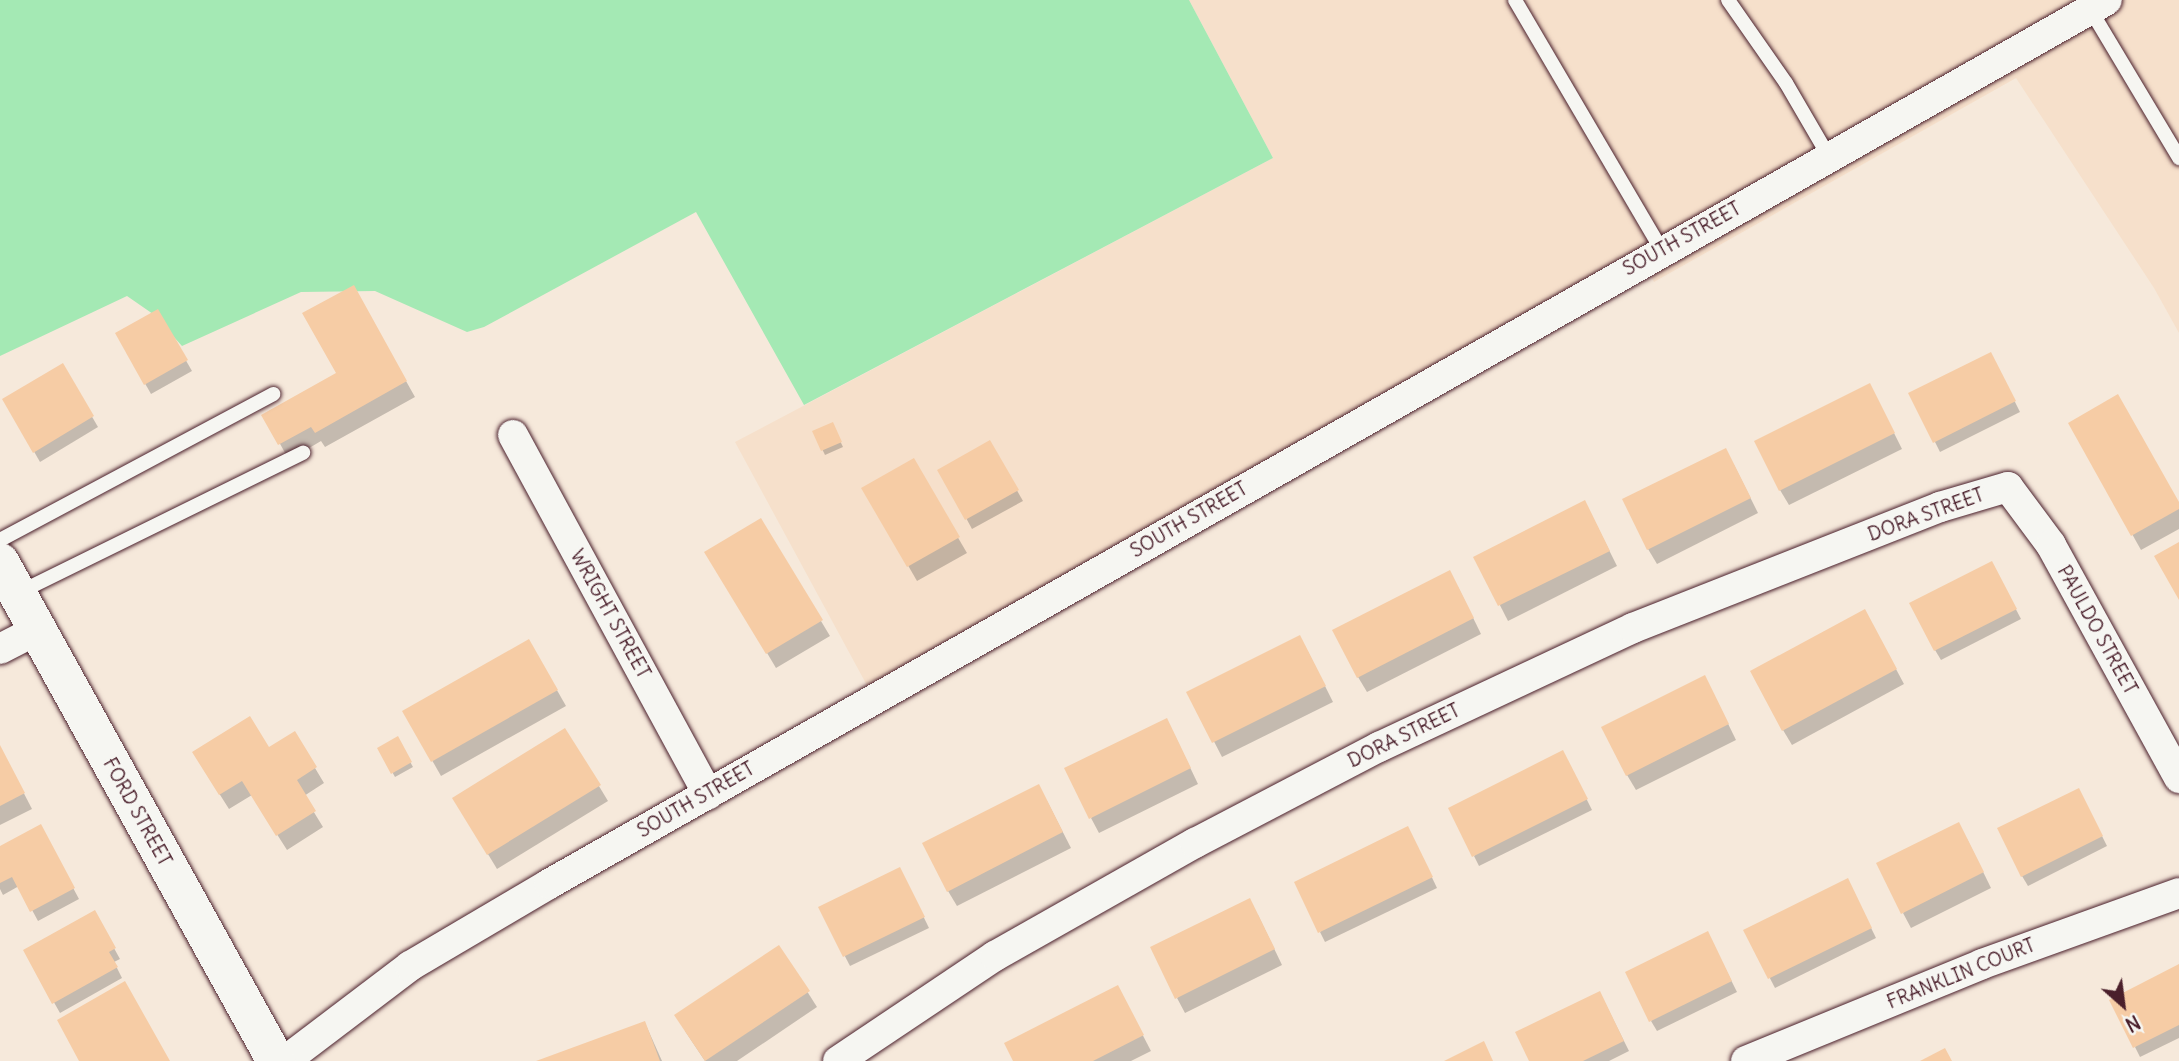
<!DOCTYPE html>
<style>
body{margin:0}
#map{position:relative;width:2179px;height:1061px;overflow:hidden;background:#f6e9db;font-family:Delius,sans-serif}
div>[style]{position:absolute}
.built>*{inset:0;background:#f6e0cb}
.green>*{inset:0;background:#a4e9b4}
.shadow>*{inset:0;background:#0003}
.building>*{inset:0;background:#f6cca5}
.roads{filter:drop-shadow(0 0 2px #4a1f2b) drop-shadow(0 0 2px #4a1f2b)}
.lane>*{height:14px;margin:-7px;padding:0 7px;transform-origin:7px;border-radius:7px;background:#f6f6f2}
.street>*{height:30px;margin:-15px;padding:0 15px;transform-origin:15px;border-radius:15px;background:#f6f6f2}
.secondary>*{height:38px;margin:-19px;padding:0 19px;transform-origin:19px;border-radius:19px;background:#f6f6f2}
span{translate:-50% -50%;white-space:nowrap;text-align:center;line-height:1.15;-webkit-text-stroke:5px #f6f6f2;paint-order:stroke}
.street-label{font-size:19px;color:#4a1f2b}
.north{position:absolute;left:2088px;top:970px;width:70px;height:70px;-webkit-text-stroke:5px #f6f6f2;paint-order:stroke;rotate:152deg;font-size:19px;font-weight:700;line-height:28px;text-align:center;color:#4a1f2b}
.north::after{content:'';display:block;margin:auto;width:24px;height:32px;background:#4a1f2b;clip-path:polygon(50% 0,100% 100%,50% 72%,0 100%)}
</style>
<div id="map">
<div class="built">
<div style="clip-path:polygon(1189px 0,2179px 0,2179px 333px,2154px 288px,2016px 78px,1654px 282px,1645px 267px,876px 702px,735px 442px,1273px 158px)"></div>
</div>
<div class="green">
<div style="clip-path:polygon(0 0,1189px 0,1273px 158px,804px 405px,696px 212px,484px 327px,467px 332px,375px 291px,301px 292px,182px 346px,153px 314px,127px 296px,0 356px)"></div>
</div>
<div class="shadow">
<div style="clip-path:polygon(353px 287px,415px 397px,325px 447px,321px 441px,289px 460px,264px 415px,338px 374px)"></div>
<div style="clip-path:polygon(158px 312px,192px 371px,151px 394px,117px 334px)"></div>
<div style="clip-path:polygon(1996px 364px,2020px 412px,1940px 452px,1911px 394px)"></div>
<div style="clip-path:polygon(62px 365px,98px 427px,40px 462px,4px 399px)"></div>
<div style="clip-path:polygon(1878px 401px,1902px 449px,1789px 505px,1780px 490px)"></div>
<div style="clip-path:polygon(2070px 423px,2179px 505px,2179px 529px,2141px 550px)"></div>
<div style="clip-path:polygon(832px 424px,843px 447px,825px 455px,814px 432px)"></div>
<div style="clip-path:polygon(990px 443px,1023px 501px,972px 529px,940px 470px)"></div>
<div style="clip-path:polygon(913px 461px,967px 553px,917px 581px,864px 489px)"></div>
<div style="clip-path:polygon(1734px 465px,1758px 513px,1657px 564px,1648px 549px)"></div>
<div style="clip-path:polygon(1593px 518px,1617px 566px,1508px 621px,1476px 558px)"></div>
<div style="clip-path:polygon(760px 520px,830px 636px,776px 668px,707px 552px)"></div>
<div style="clip-path:polygon(1997px 573px,2021px 619px,1941px 660px,1935px 650px)"></div>
<div style="clip-path:polygon(1458px 587px,1481px 634px,1367px 692px,1358px 677px)"></div>
<div style="clip-path:polygon(1873px 626px,1904px 684px,1792px 745px,1783px 730px)"></div>
<div style="clip-path:polygon(529px 641px,566px 706px,441px 776px,404px 711px)"></div>
<div style="clip-path:polygon(1308px 652px,1333px 702px,1222px 757px,1189px 693px)"></div>
<div style="clip-path:polygon(1713px 693px,1736px 740px,1636px 790px,1627px 775px)"></div>
<div style="clip-path:polygon(565px 730px,608px 801px,497px 869px,454px 798px)"></div>
<div style="clip-path:polygon(294px 733px,324px 783px,304px 796px,323px 827px,287px 850px,252px 795px,229px 809px,203px 768px,269px 749px)"></div>
<div style="clip-path:polygon(1175px 736px,1198px 784px,1099px 833px,1091px 818px)"></div>
<div style="clip-path:polygon(397px 738px,413px 767px,395px 777px,379px 748px)"></div>
<div style="clip-path:polygon(0 747px,32px 809px,0 825px)"></div>
<div style="clip-path:polygon(1568px 762px,1592px 810px,1479px 866px,1474px 856px)"></div>
<div style="clip-path:polygon(2084px 800px,2107px 846px,2028px 886px,2022px 876px)"></div>
<div style="clip-path:polygon(1047px 801px,1071px 848px,957px 906px,948px 891px)"></div>
<div style="clip-path:polygon(40px 826px,79px 899px,38px 921px,19px 886px,3px 895px,0 889px,0 848px)"></div>
<div style="clip-path:polygon(1413px 838px,1437px 888px,1325px 942px,1320px 932px)"></div>
<div style="clip-path:polygon(1967px 839px,1991px 888px,1911px 928px,1903px 913px)"></div>
<div style="clip-path:polygon(905px 879px,929px 928px,850px 966px,820px 908px)"></div>
<div style="clip-path:polygon(1853px 891px,1876px 938px,1775px 988px,1745px 930px)"></div>
<div style="clip-path:polygon(94px 912px,120px 959px,114px 962px,122px 978px,60px 1013px,25px 951px)"></div>
<div style="clip-path:polygon(1258px 915px,1282px 965px,1185px 1013px,1177px 998px)"></div>
<div style="clip-path:polygon(1713px 944px,1737px 992px,1657px 1031px,1651px 1021px)"></div>
<div style="clip-path:polygon(779px 947px,817px 1007px,737px 1061px,705px 1061px,685px 1031px)"></div>
<div style="clip-path:polygon(2179px 966px,2179px 1038px,2140px 1057px,2135px 1047px)"></div>
<div style="clip-path:polygon(1126px 1003px,1151px 1051px,1131px 1061px,1015px 1061px)"></div>
<div style="clip-path:polygon(1605px 1003px,1629px 1051px,1609px 1061px,1531px 1061px)"></div>
<div style="clip-path:polygon(645px 1023px,662px 1061px,540px 1061px)"></div>
</div>
<div class="building">
<div style="clip-path:polygon(354px 285px,407px 381px,315px 433px,311px 427px,278px 445px,261px 415px,336px 373px,302px 313px)"></div>
<div style="clip-path:polygon(158px 309px,188px 360px,144px 385px,115px 333px)"></div>
<div style="clip-path:polygon(1991px 352px,2016px 401px,1933px 443px,1908px 393px)"></div>
<div style="clip-path:polygon(63px 363px,94px 416px,33px 453px,2px 399px)"></div>
<div style="clip-path:polygon(1870px 383px,1895px 433px,1779px 491px,1754px 441px)"></div>
<div style="clip-path:polygon(2118px 394px,2179px 502px,2179px 509px,2131px 536px,2068px 423px)"></div>
<div style="clip-path:polygon(833px 422px,842px 442px,821px 451px,812px 431px)"></div>
<div style="clip-path:polygon(990px 440px,1019px 490px,965px 520px,937px 470px)"></div>
<div style="clip-path:polygon(1726px 448px,1751px 498px,1647px 550px,1622px 499px)"></div>
<div style="clip-path:polygon(914px 458px,960px 537px,907px 567px,861px 488px)"></div>
<div style="clip-path:polygon(1585px 500px,1610px 551px,1498px 606px,1473px 557px)"></div>
<div style="clip-path:polygon(761px 518px,823px 620px,766px 654px,704px 552px)"></div>
<div style="clip-path:polygon(2179px 542px,2179px 600px,2154px 556px)"></div>
<div style="clip-path:polygon(1992px 561px,2017px 609px,1934px 651px,1909px 603px)"></div>
<div style="clip-path:polygon(1450px 570px,1474px 618px,1357px 678px,1332px 630px)"></div>
<div style="clip-path:polygon(1865px 609px,1897px 669px,1782px 731px,1750px 671px)"></div>
<div style="clip-path:polygon(1300px 635px,1326px 686px,1212px 743px,1186px 692px)"></div>
<div style="clip-path:polygon(529px 639px,558px 690px,431px 762px,402px 711px)"></div>
<div style="clip-path:polygon(1705px 675px,1729px 724px,1626px 776px,1601px 727px)"></div>
<div style="clip-path:polygon(250px 716px,269px 747px,295px 731px,317px 767px,297px 780px,316px 811px,276px 836px,242px 781px,219px 795px,192px 752px)"></div>
<div style="clip-path:polygon(1167px 718px,1191px 768px,1089px 819px,1064px 768px)"></div>
<div style="clip-path:polygon(565px 728px,601px 785px,487px 855px,452px 798px)"></div>
<div style="clip-path:polygon(398px 736px,412px 762px,391px 774px,377px 748px)"></div>
<div style="clip-path:polygon(0 745px,25px 793px,0 806px)"></div>
<div style="clip-path:polygon(1563px 750px,1588px 799px,1472px 857px,1448px 808px)"></div>
<div style="clip-path:polygon(1039px 784px,1063px 832px,947px 892px,922px 843px)"></div>
<div style="clip-path:polygon(2079px 788px,2103px 836px,2021px 877px,1997px 828px)"></div>
<div style="clip-path:polygon(1959px 822px,1984px 872px,1901px 914px,1876px 863px)"></div>
<div style="clip-path:polygon(41px 824px,75px 888px,30px 912px,12px 877px,0 883px,0 846px)"></div>
<div style="clip-path:polygon(1408px 826px,1433px 877px,1318px 933px,1294px 882px)"></div>
<div style="clip-path:polygon(900px 867px,925px 917px,843px 957px,818px 907px)"></div>
<div style="clip-path:polygon(1848px 878px,1872px 928px,1768px 979px,1743px 930px)"></div>
<div style="clip-path:polygon(1250px 898px,1275px 949px,1175px 999px,1150px 947px)"></div>
<div style="clip-path:polygon(95px 910px,116px 948px,109px 952px,118px 967px,52px 1004px,23px 950px)"></div>
<div style="clip-path:polygon(1708px 931px,1732px 981px,1649px 1022px,1625px 972px)"></div>
<div style="clip-path:polygon(779px 945px,810px 991px,705px 1061px,674px 1015px)"></div>
<div style="clip-path:polygon(2179px 964px,2179px 1025px,2133px 1048px,2109px 1000px)"></div>
<div style="clip-path:polygon(125px 981px,170px 1061px,79px 1061px,57px 1020px)"></div>
<div style="clip-path:polygon(1118px 985px,1144px 1035px,1093px 1061px,1013px 1061px,1004px 1043px)"></div>
<div style="clip-path:polygon(1600px 991px,1624px 1041px,1583px 1061px,1529px 1061px,1515px 1032px)"></div>
<div style="clip-path:polygon(645px 1021px,660px 1061px,536px 1061px)"></div>
<div style="clip-path:polygon(1484px 1041px,1493px 1061px,1444px 1061px)"></div>
<div style="clip-path:polygon(1945px 1048px,1952px 1061px,1920px 1061px)"></div>
</div>
<div class="roads">
<div class="lane">
<div style="left:1515px;top:0;width:291px;rotate:59.6deg"></div>
<div style="left:1728px;top:0;width:101px;rotate:55.1deg"></div>
<div style="left:1786px;top:83px;width:86px;rotate:59.8deg"></div>
<div style="left:2090px;top:9px;width:174px;rotate:59.1deg"></div>
<div style="left:0;top:540px;width:310px;rotate:-28.1deg"></div>
<div style="left:18px;top:593px;width:318px;rotate:-26.2deg"></div>
</div>
<div class="street">
<div style="left:513px;top:435px;width:409px;rotate:61.5deg"></div>
<div style="left:0;top:649px;width:42px;rotate:-27.2deg"></div>
<div style="left:285px;top:1061px;width:157px;rotate:-37.2deg"></div>
<div style="left:410px;top:966px;width:161px;rotate:-30.5deg"></div>
<div style="left:549px;top:884px;width:1791px;rotate:-29.57deg"></div>
<div style="left:838px;top:1061px;width:189px;rotate:-33.8deg"></div>
<div style="left:995px;top:956px;width:230px;rotate:-29.5deg"></div>
<div style="left:1195px;top:843px;width:208px;rotate:-27.6deg"></div>
<div style="left:1379px;top:747px;width:280px;rotate:-25.1deg"></div>
<div style="left:1633px;top:628px;width:330px;rotate:-21.5deg"></div>
<div style="left:1940px;top:507px;width:71px;rotate:-16.4deg"></div>
<div style="left:2008px;top:487px;width:72px;rotate:53.4deg"></div>
<div style="left:2051px;top:545px;width:266px;rotate:61.2deg"></div>
<div style="left:1746px;top:1061px;width:255px;rotate:-22.3deg"></div>
<div style="left:1982px;top:964px;width:209px;rotate:-19.8deg"></div>
</div>
<div class="secondary">
<div style="left:0;top:562px;width:570px;rotate:61.05deg"></div>
</div>
</div>
<div class="street-label">
<span style="left:1682px;top:239px;rotate:-29deg">SOUTH STREET</span>
<span style="left:1926px;top:515px;rotate:-20deg">DORA STREET</span>
<span style="left:1189px;top:520px;rotate:-30deg">SOUTH STREET</span>
<span style="left:610px;top:614px;rotate:61deg">WRIGHT STREET</span>
<span style="left:2097px;top:630px;rotate:61deg">PAULDO STREET</span>
<span style="left:1404px;top:736px;rotate:-26deg">DORA STREET</span>
<span style="left:696px;top:800px;rotate:-30deg">SOUTH STREET</span>
<span style="left:137px;top:812px;rotate:61deg">FORD STREET</span>
<span style="left:1961px;top:974px;rotate:-22deg">FRANKLIN COURT</span>
</div>
<div class="north">N</div>
</div>
